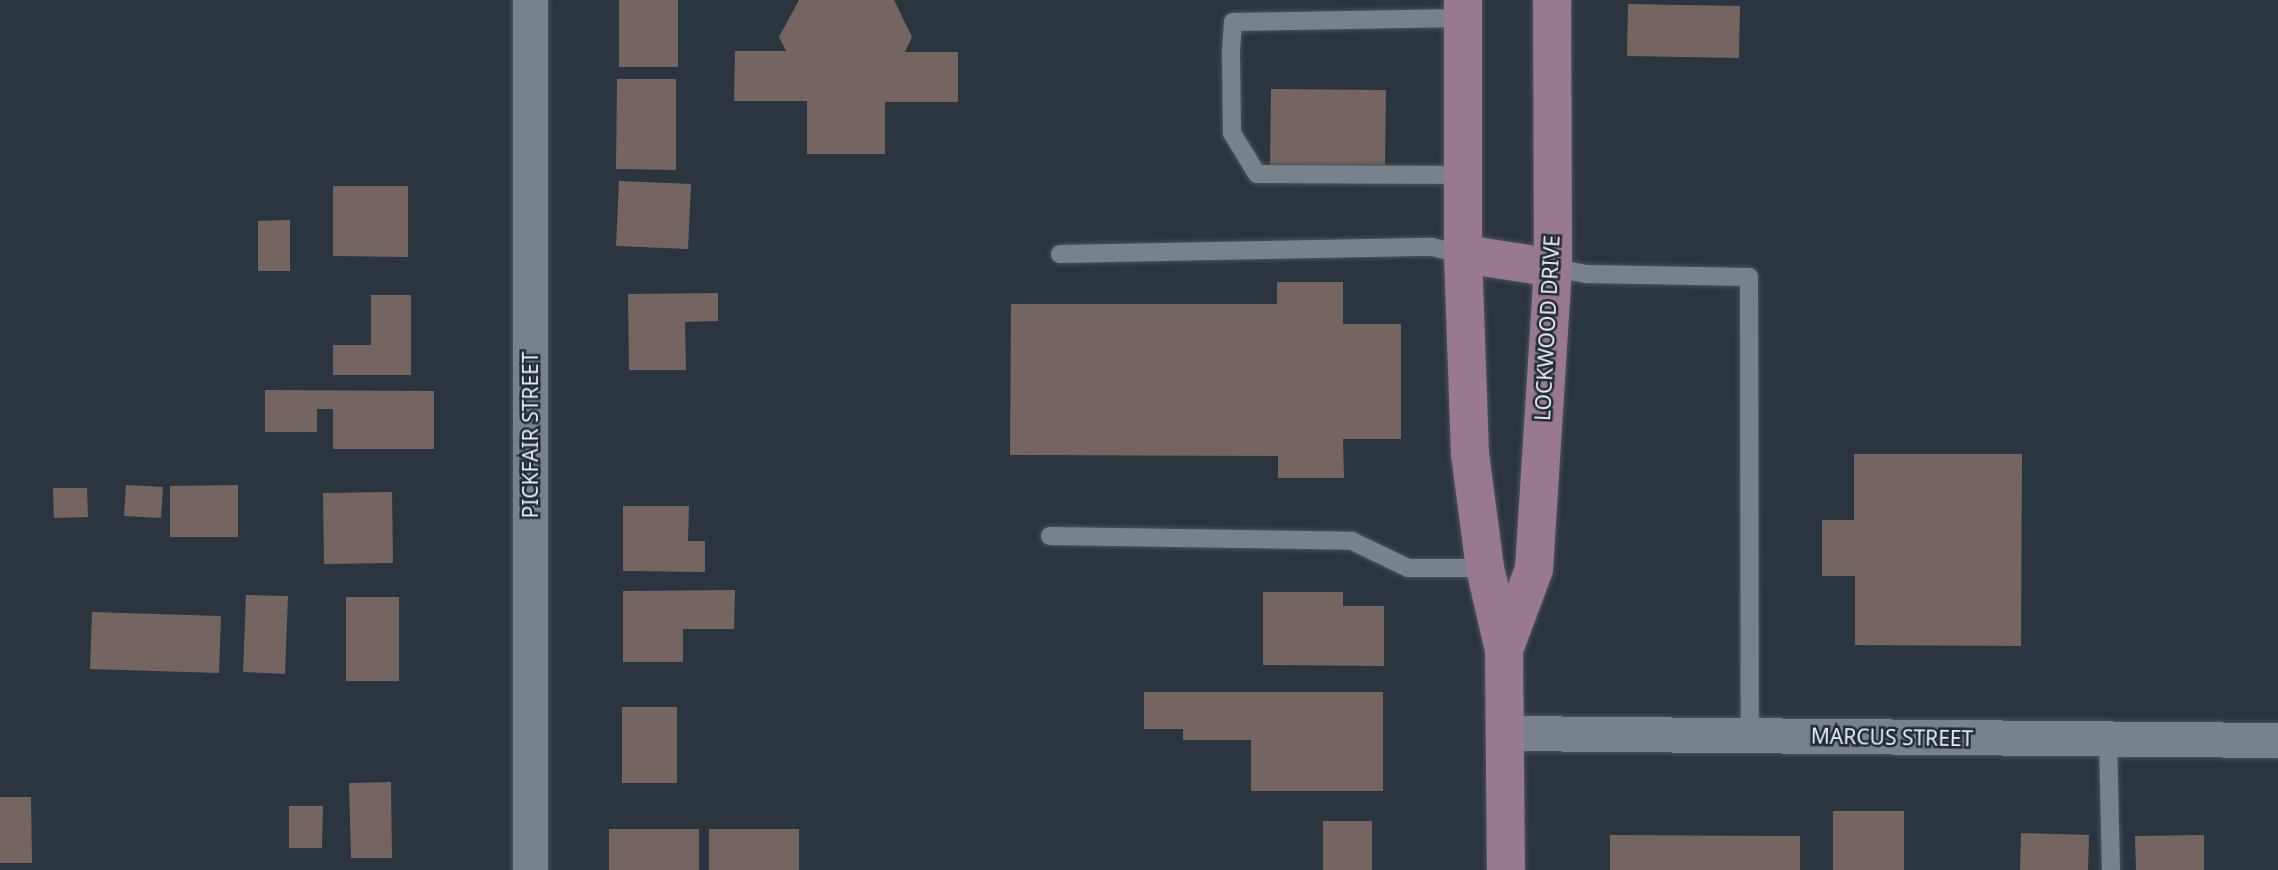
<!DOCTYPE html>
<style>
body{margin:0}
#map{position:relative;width:2278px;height:870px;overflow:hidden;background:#2b353f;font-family:"Noto Sans",sans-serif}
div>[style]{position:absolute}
.building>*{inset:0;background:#756560}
.roads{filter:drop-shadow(0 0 2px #4b545b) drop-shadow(0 0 2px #4b545b)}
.service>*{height:18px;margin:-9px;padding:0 9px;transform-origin:9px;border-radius:9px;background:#77828d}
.minor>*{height:35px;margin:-17.5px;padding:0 17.5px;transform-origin:17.5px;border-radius:17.5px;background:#77828d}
.secondary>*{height:38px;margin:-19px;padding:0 19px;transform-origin:19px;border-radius:19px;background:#997a8d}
span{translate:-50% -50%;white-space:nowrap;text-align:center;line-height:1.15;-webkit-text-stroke:5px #212b34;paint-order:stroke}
.street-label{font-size:21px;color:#e9eff5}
</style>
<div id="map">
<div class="building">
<div style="clip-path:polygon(619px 0,678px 0,678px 67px,619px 67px)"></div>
<div style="clip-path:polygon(799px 0,894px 0,912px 37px,905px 52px,958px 52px,958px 102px,885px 102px,885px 154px,807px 154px,807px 101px,734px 101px,735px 51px,786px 51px,779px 37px)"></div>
<div style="clip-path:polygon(1628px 4px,1740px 6px,1739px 58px,1627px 56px)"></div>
<div style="clip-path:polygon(617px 79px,676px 79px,676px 170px,616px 169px)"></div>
<div style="clip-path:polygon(1271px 89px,1386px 90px,1385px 165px,1270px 165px)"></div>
<div style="clip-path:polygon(619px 181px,691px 184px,688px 249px,616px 246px)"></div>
<div style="clip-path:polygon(333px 186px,408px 186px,408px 257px,333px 256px)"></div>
<div style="clip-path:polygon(290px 220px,290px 271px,258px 271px,258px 221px)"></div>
<div style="clip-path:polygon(1277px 282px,1343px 282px,1343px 324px,1401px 324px,1401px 439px,1343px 439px,1344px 478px,1278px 478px,1278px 456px,1010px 455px,1011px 304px,1277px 304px)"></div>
<div style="clip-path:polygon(718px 293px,718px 321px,685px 322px,686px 370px,629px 370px,628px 294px)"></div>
<div style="clip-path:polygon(371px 295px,411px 295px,411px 375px,333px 375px,333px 345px,371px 345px)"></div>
<div style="clip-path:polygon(265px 390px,434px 391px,434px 449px,333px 449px,333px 409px,317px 409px,317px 432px,265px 432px)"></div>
<div style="clip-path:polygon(1854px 454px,2022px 454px,2021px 646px,1855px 645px,1855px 576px,1822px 576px,1822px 520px,1854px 520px)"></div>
<div style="clip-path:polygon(126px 485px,163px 487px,161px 518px,124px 516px)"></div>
<div style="clip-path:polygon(238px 485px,238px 537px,170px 537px,170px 486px)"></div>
<div style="clip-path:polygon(53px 488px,87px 488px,88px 517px,54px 518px)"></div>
<div style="clip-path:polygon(392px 492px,393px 563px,324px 564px,323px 493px)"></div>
<div style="clip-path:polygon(623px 506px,689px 506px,688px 541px,705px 541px,705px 572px,623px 571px)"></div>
<div style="clip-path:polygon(735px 590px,734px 629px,683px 629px,683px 662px,623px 662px,623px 591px)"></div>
<div style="clip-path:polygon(1263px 592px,1343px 592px,1343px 606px,1384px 606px,1384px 666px,1263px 665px)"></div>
<div style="clip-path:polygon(246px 595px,288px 596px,285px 674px,243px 672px)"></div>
<div style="clip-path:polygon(346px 597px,399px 597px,399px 681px,346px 681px)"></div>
<div style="clip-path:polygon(92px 612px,221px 616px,219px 673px,90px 669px)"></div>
<div style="clip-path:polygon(1144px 692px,1383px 692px,1383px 791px,1251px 791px,1251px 740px,1183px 740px,1183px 729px,1144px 729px)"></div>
<div style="clip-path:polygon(622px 707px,677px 707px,677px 783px,622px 783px)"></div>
<div style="clip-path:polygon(391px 782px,392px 858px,351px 858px,349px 783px)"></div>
<div style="clip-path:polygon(0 797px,31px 797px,32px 863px,0 863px)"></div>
<div style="clip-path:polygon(289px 806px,323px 806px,322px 848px,289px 848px)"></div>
<div style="clip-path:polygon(1833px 811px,1904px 811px,1904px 870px,1833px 870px)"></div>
<div style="clip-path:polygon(1323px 821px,1372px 821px,1372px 870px,1323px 870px)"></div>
<div style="clip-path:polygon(609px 829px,699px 829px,699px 870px,609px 870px)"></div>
<div style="clip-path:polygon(709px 829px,799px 829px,799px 870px,709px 870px)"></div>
<div style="clip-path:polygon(2021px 833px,2089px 835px,2088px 870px,2020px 870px)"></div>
<div style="clip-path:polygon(1610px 835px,1800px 836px,1800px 870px,1610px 870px)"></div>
<div style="clip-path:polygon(2204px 835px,2204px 870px,2136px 870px,2135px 836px)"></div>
</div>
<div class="roads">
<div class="service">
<div style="left:1462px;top:18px;width:229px;rotate:179deg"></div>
<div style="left:1233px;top:22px;width:31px;rotate:94deg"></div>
<div style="left:1231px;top:53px;width:80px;rotate:89.3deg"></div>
<div style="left:1232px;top:133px;width:48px;rotate:58.6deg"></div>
<div style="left:1257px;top:174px;width:205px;rotate:0.3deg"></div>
<div style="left:1060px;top:254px;width:372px;rotate:-1.1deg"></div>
<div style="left:1432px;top:247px;width:32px;rotate:13deg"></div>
<div style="left:1553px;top:268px;width:35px;rotate:10deg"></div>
<div style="left:1587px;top:274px;width:162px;rotate:1.1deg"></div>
<div style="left:1749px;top:277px;width:459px;rotate:89.9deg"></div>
<div style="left:1050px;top:536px;width:302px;rotate:0.9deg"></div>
<div style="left:1352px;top:541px;width:62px;rotate:25.7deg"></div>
<div style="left:1408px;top:568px;width:77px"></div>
<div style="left:2108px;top:739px;width:131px;rotate:88.7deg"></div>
</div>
<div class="minor">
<div style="left:1505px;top:733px;width:773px;rotate:0.52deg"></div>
<div style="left:530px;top:870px;width:870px;rotate:-90deg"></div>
</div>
<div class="secondary">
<div style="left:1463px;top:0;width:254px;rotate:90deg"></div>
<div style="left:1463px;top:254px;width:200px;rotate:88deg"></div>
<div style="left:1470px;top:454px;width:115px;rotate:82.5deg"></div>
<div style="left:1485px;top:568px;width:84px;rotate:77deg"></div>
<div style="left:1504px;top:650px;width:220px;rotate:89.5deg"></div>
<div style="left:1463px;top:254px;width:91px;rotate:8.8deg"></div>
<div style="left:1504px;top:650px;width:86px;rotate:-69.7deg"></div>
<div style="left:1534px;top:569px;width:302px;rotate:-86.4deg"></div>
<div style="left:1553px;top:268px;width:268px;rotate:-90.2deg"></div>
</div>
</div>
<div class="street-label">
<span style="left:1547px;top:328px;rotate:-87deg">LOCKWOOD DRIVE</span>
<span style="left:530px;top:435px;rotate:-90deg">PICKFAIR STREET</span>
<span style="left:1892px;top:737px;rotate:1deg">MARCUS STREET</span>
</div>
</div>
